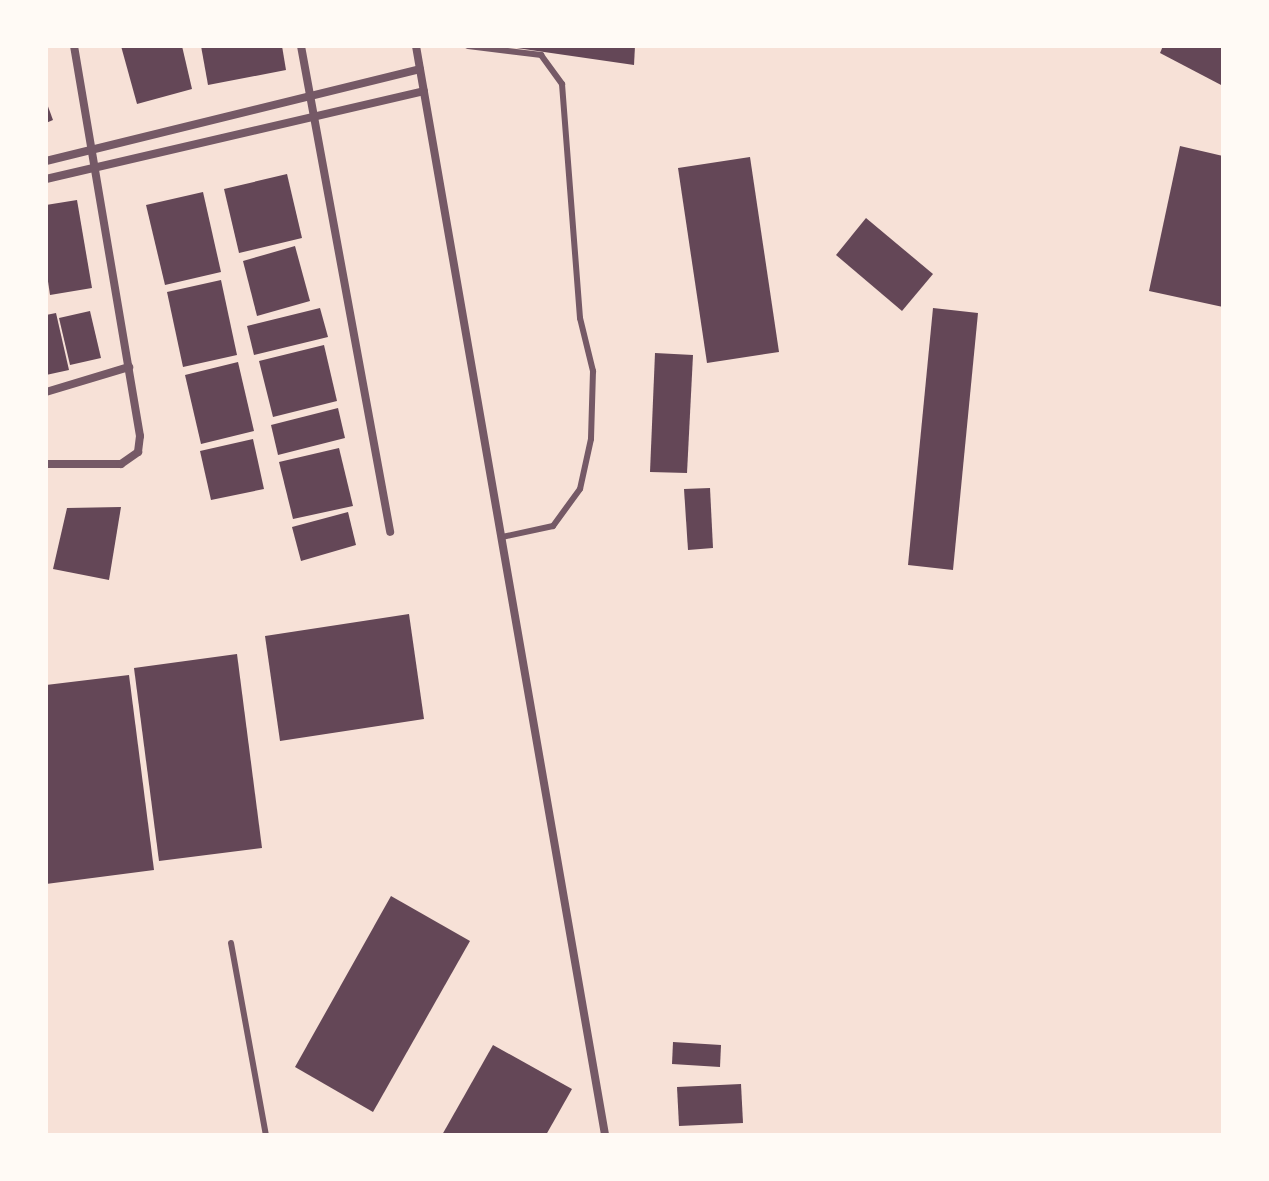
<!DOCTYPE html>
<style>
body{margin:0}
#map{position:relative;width:1269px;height:1181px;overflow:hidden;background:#f7e1d7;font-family:Figtree,sans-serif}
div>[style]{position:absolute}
.building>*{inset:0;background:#644757}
.service>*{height:6px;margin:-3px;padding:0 3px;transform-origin:3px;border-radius:3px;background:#755966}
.minor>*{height:8px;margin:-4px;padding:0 4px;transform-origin:4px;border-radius:4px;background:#755966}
span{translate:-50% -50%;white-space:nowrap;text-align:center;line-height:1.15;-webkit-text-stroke:6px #fffaf5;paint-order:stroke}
.frame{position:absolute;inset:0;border:48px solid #fffaf5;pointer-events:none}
</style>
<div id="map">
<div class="building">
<div style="clip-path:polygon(121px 46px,182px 46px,192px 89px,137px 104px)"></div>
<div style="clip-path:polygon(201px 46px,282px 46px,286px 70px,208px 85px)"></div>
<div style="clip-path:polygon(502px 46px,635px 46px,634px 65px)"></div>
<div style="clip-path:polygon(1163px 46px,1223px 46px,1223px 86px,1160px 53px)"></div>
<div style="clip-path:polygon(46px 101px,53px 120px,46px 123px)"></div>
<div style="clip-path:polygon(1180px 146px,1223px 156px,1223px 307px,1149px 291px)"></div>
<div style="clip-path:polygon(750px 157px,779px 352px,707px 363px,678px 168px)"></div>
<div style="clip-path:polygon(287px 174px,302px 238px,239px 253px,224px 189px)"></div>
<div style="clip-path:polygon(203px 192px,221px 272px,165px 285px,146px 205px)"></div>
<div style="clip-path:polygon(77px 200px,92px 288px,50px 295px,46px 268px,46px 205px)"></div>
<div style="clip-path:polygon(866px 218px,933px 274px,902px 311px,836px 255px)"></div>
<div style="clip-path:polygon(295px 246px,310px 301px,257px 316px,243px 261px)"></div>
<div style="clip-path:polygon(221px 280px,237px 355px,183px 367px,167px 292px)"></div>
<div style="clip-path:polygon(320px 308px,328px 337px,254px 355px,247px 326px)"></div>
<div style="clip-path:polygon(933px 308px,978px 313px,953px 570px,908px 565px)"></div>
<div style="clip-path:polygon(90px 311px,101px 358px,70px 365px,59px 318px)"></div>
<div style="clip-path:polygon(56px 313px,69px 370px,46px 375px,46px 315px)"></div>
<div style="clip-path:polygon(324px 345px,337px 401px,273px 417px,259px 361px)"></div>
<div style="clip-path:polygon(655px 353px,693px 355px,687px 473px,650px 472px)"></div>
<div style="clip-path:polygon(238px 362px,254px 431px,201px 444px,185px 375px)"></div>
<div style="clip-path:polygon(338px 408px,345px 438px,278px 455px,271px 425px)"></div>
<div style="clip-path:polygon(253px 439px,264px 489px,211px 500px,200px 451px)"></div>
<div style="clip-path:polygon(339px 448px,353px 506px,293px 519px,279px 462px)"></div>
<div style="clip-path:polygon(710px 488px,713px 548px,688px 550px,684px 489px)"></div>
<div style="clip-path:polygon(121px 507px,109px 580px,53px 569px,67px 508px)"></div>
<div style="clip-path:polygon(348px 512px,356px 545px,301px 561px,292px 527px)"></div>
<div style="clip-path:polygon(409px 614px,424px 719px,280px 741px,265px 636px)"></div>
<div style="clip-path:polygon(237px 654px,262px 848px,159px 861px,134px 668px)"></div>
<div style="clip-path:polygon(129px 675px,154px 870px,46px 884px,46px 685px)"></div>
<div style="clip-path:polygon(391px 896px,470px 941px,373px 1112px,295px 1067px)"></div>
<div style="clip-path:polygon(673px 1042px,721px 1045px,720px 1067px,672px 1064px)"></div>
<div style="clip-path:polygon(493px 1045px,572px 1089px,546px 1135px,442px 1135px)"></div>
<div style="clip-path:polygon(741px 1084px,743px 1123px,679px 1126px,677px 1087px)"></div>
</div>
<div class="service">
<div style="left:468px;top:46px;width:74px;rotate:7deg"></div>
<div style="left:541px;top:55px;width:36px;rotate:54deg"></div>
<div style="left:562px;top:84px;width:235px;rotate:85.6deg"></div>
<div style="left:580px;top:318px;width:55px;rotate:76.2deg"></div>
<div style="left:593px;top:371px;width:68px;rotate:91.7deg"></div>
<div style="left:591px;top:439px;width:51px;rotate:102.4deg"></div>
<div style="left:580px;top:489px;width:46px;rotate:126.1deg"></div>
<div style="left:553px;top:526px;width:52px;rotate:167.8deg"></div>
<div style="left:231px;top:943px;width:195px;rotate:79.7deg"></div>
</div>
<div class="minor">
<div style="left:301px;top:46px;width:494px;rotate:79.6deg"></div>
<div style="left:416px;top:46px;width:1105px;rotate:80.15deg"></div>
<div style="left:46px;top:161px;width:385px;rotate:-13.8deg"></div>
<div style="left:46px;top:179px;width:388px;rotate:-13.1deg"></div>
<div style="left:46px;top:392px;width:87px;rotate:-16.8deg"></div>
<div style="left:46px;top:464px;width:75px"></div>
<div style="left:121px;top:464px;width:21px;rotate:-35deg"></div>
<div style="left:138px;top:452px;width:16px;rotate:-83deg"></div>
<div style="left:140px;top:436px;width:396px;rotate:-99.6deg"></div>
</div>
<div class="frame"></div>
</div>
